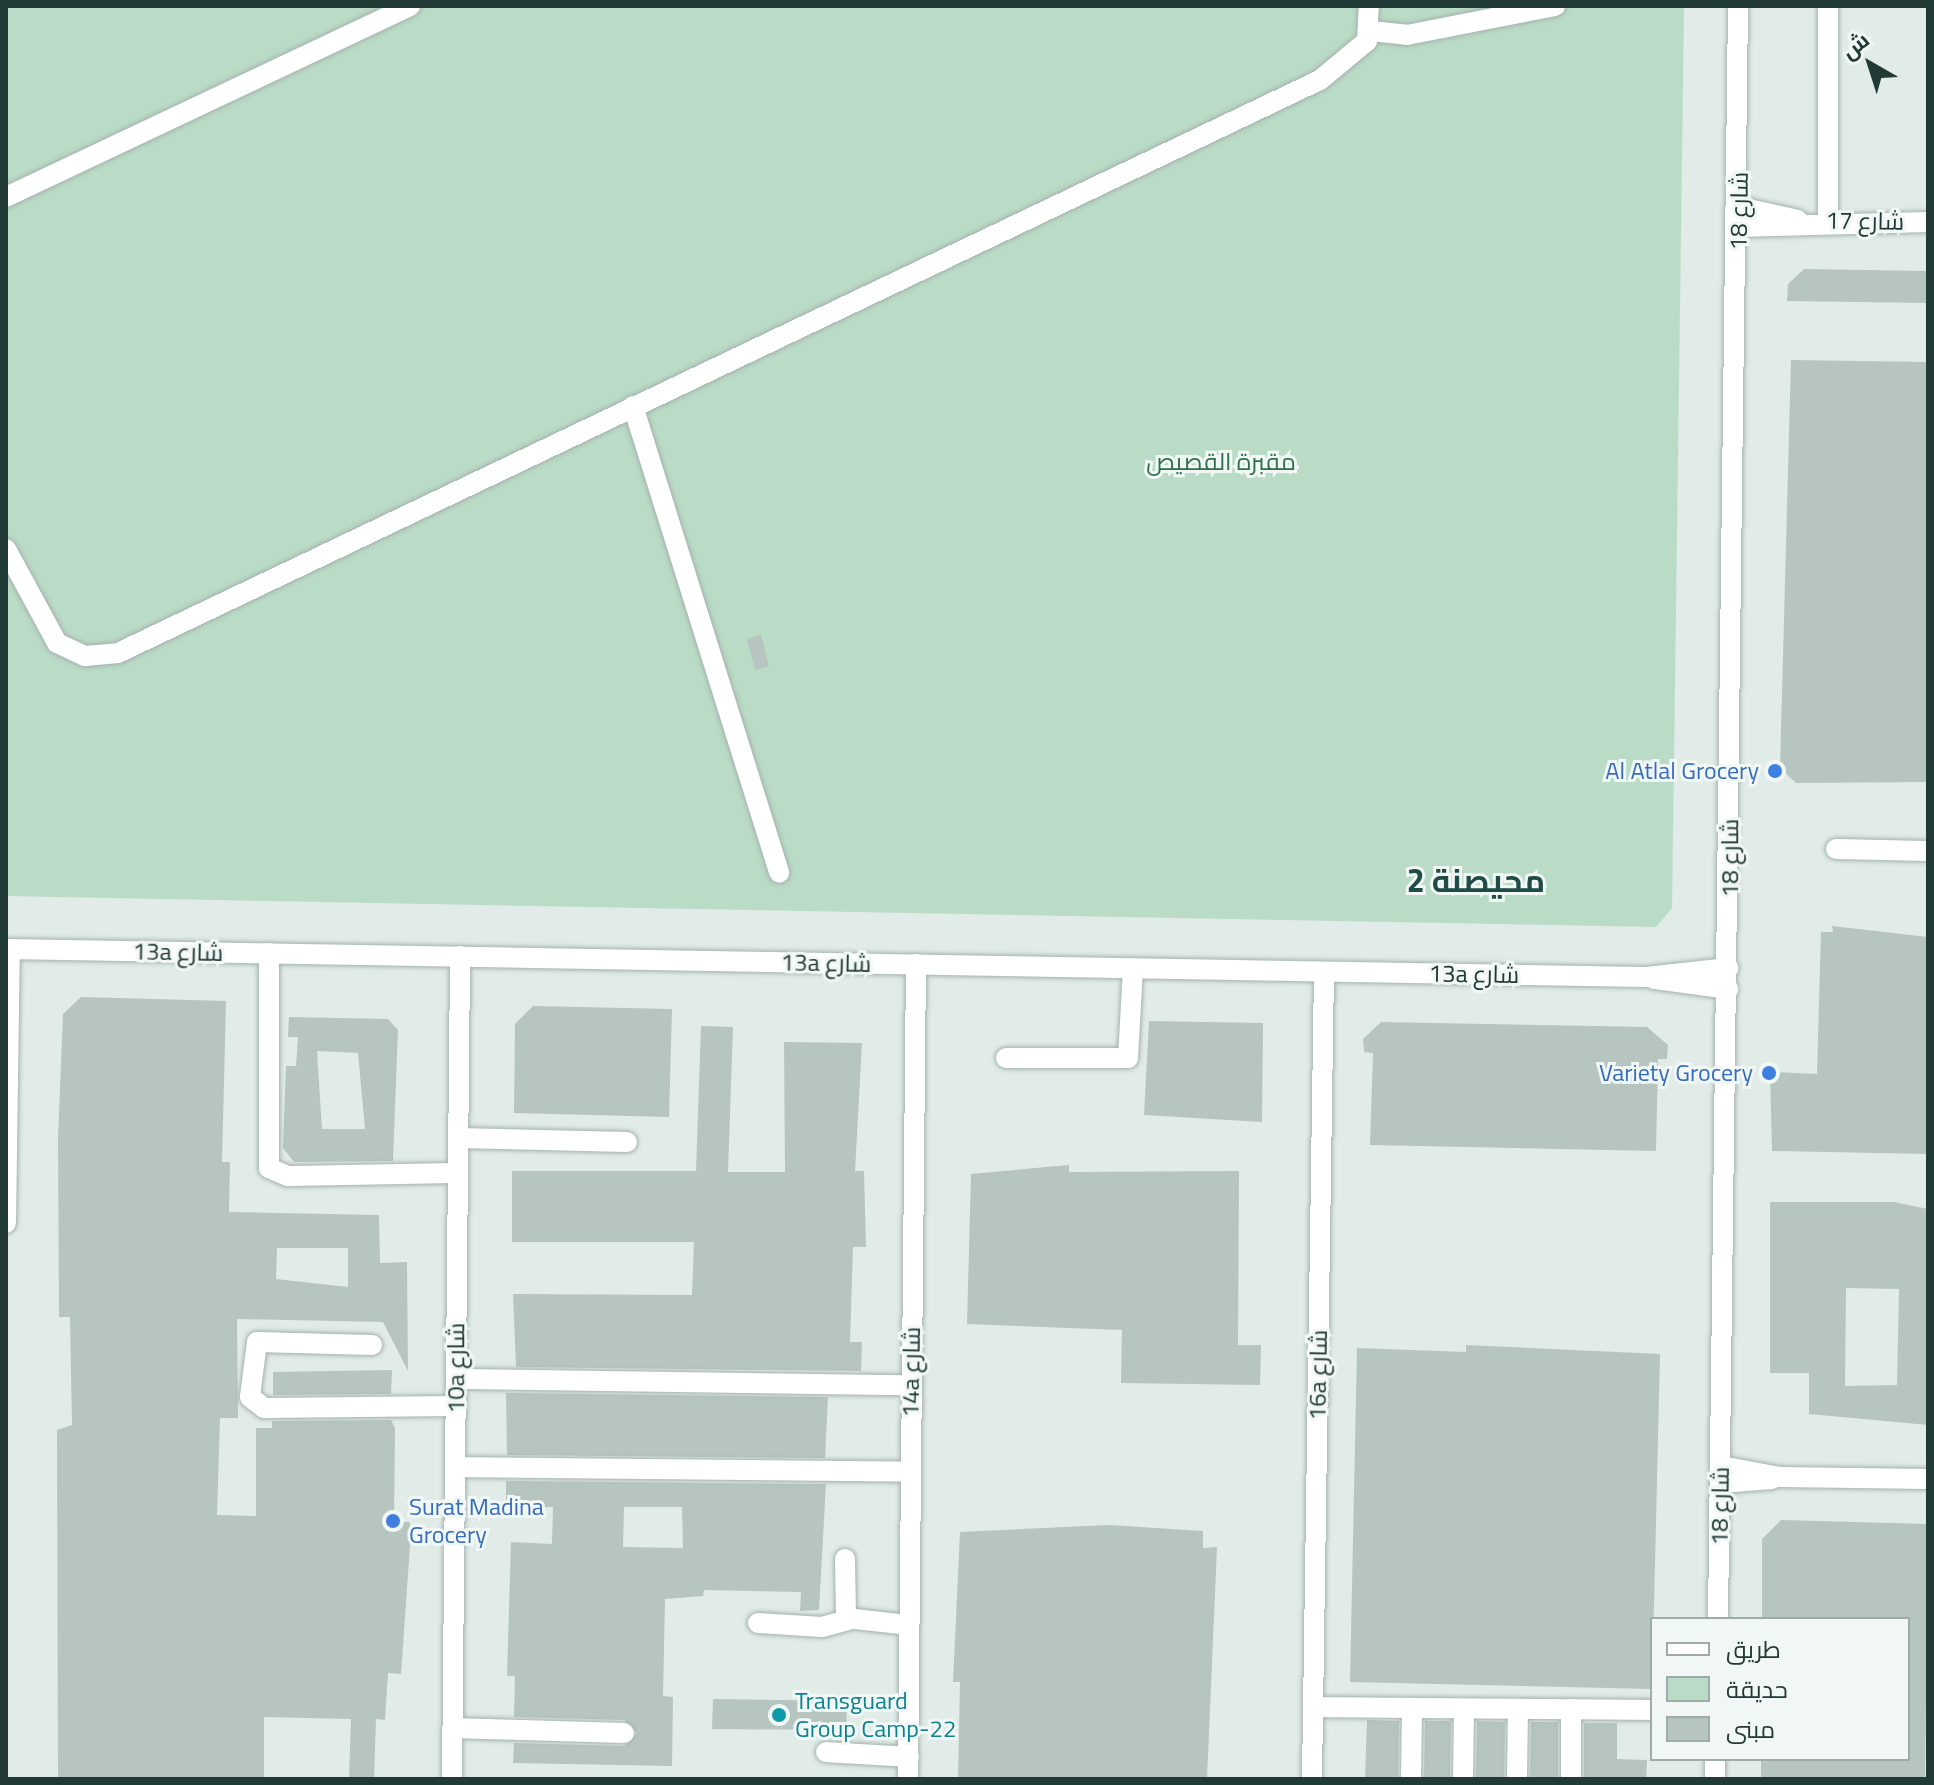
<!DOCTYPE html>
<meta charset="utf-8">
<style>
body{margin:0}
#map{position:relative;width:1934px;height:1785px;overflow:hidden;background:#e1ebe7;font-family:"Titillium Web",Cairo,sans-serif}
div>[style]{position:absolute}
.green>*{inset:0;background:#badbc6}
.building>*{inset:0;background:#b6c5c0}
.roads{filter:drop-shadow(0 0 2px #a4b2ae) drop-shadow(0 0 2px #a4b2ae)}
.minor>*{height:20px;margin:-10px;padding:0 10px;transform-origin:10px;border-radius:10px;background:#fff}
.dots>*{width:22px;height:22px;translate:-50% -50%;box-sizing:border-box;border:4px solid #f1f7f5;border-radius:50%}
span{translate:-50% -50%;white-space:nowrap;text-align:center;line-height:1.15;-webkit-text-stroke:6px #f1f7f5;paint-order:stroke}
.street-label{font-size:24px;color:#223a36}
.park-label{font-size:24px;color:#2e6f4e}
.shop-label{font-size:24px;color:#366cbe}
.right{translate:-100% -50%;text-align:right}
.left{translate:0 -50%;text-align:left}
.culture-label{font-size:24px;color:#0d838f}
.district-label{font-size:32px;color:#1f4c45;font-weight:700}
.frame{position:absolute;inset:0;border:8px solid #223a36;pointer-events:none}
.legend{position:absolute;left:1650px;top:1617px;width:260px;height:144px;box-sizing:border-box;background:#f1f7f5;border:2px solid #9eaba9;margin:0;padding:10px 14px;list-style:none;font-size:24px;color:#223a36}
.legend li{display:flex;align-items:center;gap:16px;height:40px}
.legend b{width:40px;border:2px solid #9eaba9}
.north{position:absolute;left:1830px;top:24px;width:80px;height:80px;-webkit-text-stroke:6px #f1f7f5;paint-order:stroke;rotate:321deg;font-size:22px;font-weight:700;line-height:32px;text-align:center;color:#223a36}
.north::after{content:'';display:block;margin:auto;width:28px;height:36px;background:#223a36;clip-path:polygon(50% 0,100% 100%,50% 72%,0 100%)}
</style>
<div id="map">
<div class="green">
<div style="clip-path:polygon(6px 6px,1684px 6px,1672px 908px,1656px 927px,6px 896px)"></div>
</div>
<div class="building">
<div style="clip-path:polygon(1804px 269px,1928px 271px,1928px 303px,1787px 301px,1788px 284px)"></div>
<div style="clip-path:polygon(1791px 360px,1928px 362px,1928px 782px,1796px 783px,1780px 768px)"></div>
<div style="clip-path:polygon(761px 635px,769px 666px,755px 670px,747px 639px)"></div>
<div style="clip-path:polygon(1832px 926px,1928px 937px,1928px 1154px,1772px 1151px,1770px 1072px,1817px 1074px,1821px 932px,1833px 932px)"></div>
<div style="clip-path:polygon(evenodd,81px 997px,226px 1001px,222px 1162px,230px 1162px,229px 1212px,379px 1215px,380px 1263px,407px 1262px,408px 1371px,383px 1322px,237px 1319px,238px 1418px,220px 1418px,217px 1515px,256px 1516px,256px 1428px,272px 1428px,272px 1421px,391px 1420px,395px 1428px,394px 1522px,410px 1522px,410px 1546px,401px 1674px,388px 1673px,385px 1720px,376px 1719px,374px 1779px,349px 1779px,351px 1719px,264px 1717px,264px 1779px,58px 1779px,57px 1430px,72px 1425px,70px 1317px,59px 1317px,58px 1139px,63px 1014px,81px 997px,277px 1248px,348px 1248px,348px 1287px,276px 1279px,277px 1248px)"></div>
<div style="clip-path:polygon(533px 1006px,672px 1009px,669px 1117px,514px 1113px,515px 1024px)"></div>
<div style="clip-path:polygon(evenodd,289px 1017px,388px 1019px,398px 1030px,393px 1161px,294px 1162px,283px 1148px,286px 1066px,296px 1066px,298px 1037px,288px 1037px,289px 1017px,317px 1051px,358px 1053px,365px 1129px,322px 1129px,317px 1051px)"></div>
<div style="clip-path:polygon(1149px 1021px,1263px 1023px,1262px 1122px,1144px 1115px)"></div>
<div style="clip-path:polygon(1381px 1022px,1647px 1027px,1668px 1045px,1667px 1059px,1658px 1059px,1656px 1151px,1370px 1145px,1373px 1053px,1364px 1052px,1363px 1039px)"></div>
<div style="clip-path:polygon(701px 1026px,733px 1027px,728px 1172px,785px 1172px,784px 1042px,862px 1043px,855px 1171px,864px 1171px,866px 1247px,853px 1247px,850px 1342px,862px 1342px,861px 1371px,516px 1367px,513px 1294px,692px 1295px,694px 1242px,512px 1242px,512px 1171px,696px 1171px)"></div>
<div style="clip-path:polygon(1069px 1165px,1069px 1172px,1239px 1171px,1238px 1345px,1261px 1345px,1260px 1385px,1121px 1383px,1122px 1330px,967px 1324px,971px 1174px)"></div>
<div style="clip-path:polygon(evenodd,1770px 1202px,1894px 1202px,1928px 1209px,1928px 1425px,1809px 1414px,1809px 1373px,1770px 1373px,1770px 1202px,1846px 1288px,1899px 1289px,1897px 1385px,1845px 1386px,1846px 1288px)"></div>
<div style="clip-path:polygon(1466px 1345px,1660px 1354px,1652px 1689px,1350px 1682px,1357px 1348px,1466px 1352px)"></div>
<div style="clip-path:polygon(392px 1370px,391px 1394px,273px 1395px,273px 1372px)"></div>
<div style="clip-path:polygon(506px 1393px,828px 1397px,825px 1458px,507px 1455px)"></div>
<div style="clip-path:polygon(evenodd,506px 1481px,826px 1484px,819px 1610px,800px 1611px,801px 1592px,704px 1590px,703px 1596px,665px 1599px,663px 1696px,673px 1697px,672px 1766px,513px 1763px,514px 1743px,624px 1746px,637px 1733px,624px 1720px,514px 1717px,515px 1676px,507px 1676px,511px 1542px,552px 1544px,553px 1507px,506px 1507px,506px 1481px,624px 1507px,682px 1507px,683px 1548px,623px 1547px,624px 1507px)"></div>
<div style="clip-path:polygon(1781px 1520px,1928px 1524px,1925px 1779px,1761px 1779px,1761px 1759px,1908px 1759px,1908px 1619px,1762px 1619px,1762px 1539px)"></div>
<div style="clip-path:polygon(1109px 1525px,1203px 1531px,1203px 1548px,1217px 1547px,1207px 1779px,958px 1779px,960px 1682px,953px 1682px,960px 1532px)"></div>
<div style="clip-path:polygon(713px 1699px,846px 1701px,847px 1730px,712px 1729px)"></div>
<div style="clip-path:polygon(1367px 1720px,1399px 1721px,1398px 1779px,1365px 1779px)"></div>
<div style="clip-path:polygon(1425px 1721px,1451px 1721px,1450px 1779px,1424px 1779px)"></div>
<div style="clip-path:polygon(1477px 1721px,1505px 1722px,1504px 1779px,1476px 1779px)"></div>
<div style="clip-path:polygon(1531px 1722px,1558px 1722px,1558px 1779px,1530px 1779px)"></div>
<div style="clip-path:polygon(1584px 1723px,1617px 1723px,1617px 1759px,1647px 1760px,1646px 1779px,1584px 1779px)"></div>
</div>
<div class="roads">
<div class="minor">
<div style="left:1371px;top:31px;width:36px;rotate:6deg"></div>
<div style="left:1407px;top:35px;width:151px;rotate:-11.1deg"></div>
<div style="left:6px;top:197px;width:447px;rotate:-25.3deg"></div>
<div style="left:1739px;top:207px;width:60px;rotate:12.4deg"></div>
<div style="left:1828px;top:221px;width:215px;rotate:-90deg"></div>
<div style="left:1738px;top:227px;width:190px;rotate:-1.5deg"></div>
<div style="left:633px;top:406px;width:489px;rotate:72.6deg"></div>
<div style="left:6px;top:549px;width:107px;rotate:61.5deg"></div>
<div style="left:57px;top:643px;width:31px;rotate:25deg"></div>
<div style="left:85px;top:656px;width:33px;rotate:-5deg"></div>
<div style="left:118px;top:653px;width:1332px;rotate:-25.49deg"></div>
<div style="left:1320px;top:80px;width:61px;rotate:-39.7deg"></div>
<div style="left:1367px;top:41px;width:35px;rotate:-87deg"></div>
<div style="left:1836px;top:849px;width:92px;rotate:1.2deg"></div>
<div style="left:6px;top:949px;width:1640px;rotate:0.98deg"></div>
<div style="left:1646px;top:977px;width:83px;rotate:-6.2deg"></div>
<div style="left:269px;top:953px;width:215px;rotate:90deg"></div>
<div style="left:269px;top:1168px;width:21px;rotate:23deg"></div>
<div style="left:288px;top:1176px;width:170px;rotate:-1deg"></div>
<div style="left:1654px;top:979px;width:75px;rotate:7.7deg"></div>
<div style="left:1006px;top:1058px;width:122px"></div>
<div style="left:1128px;top:1058px;width:90px;rotate:-86.8deg"></div>
<div style="left:459px;top:1138px;width:168px;rotate:1.4deg"></div>
<div style="left:6px;top:1223px;width:274px;rotate:-89.2deg"></div>
<div style="left:372px;top:1345px;width:115px;rotate:-178.5deg"></div>
<div style="left:257px;top:1342px;width:55px;rotate:97.3deg"></div>
<div style="left:250px;top:1397px;width:18px;rotate:38deg"></div>
<div style="left:264px;top:1408px;width:191px;rotate:-0.6deg"></div>
<div style="left:456px;top:1379px;width:455px;rotate:0.8deg"></div>
<div style="left:1721px;top:1466px;width:60px;rotate:10.6deg"></div>
<div style="left:1780px;top:1477px;width:148px;rotate:0.8deg"></div>
<div style="left:457px;top:1467px;width:453px;rotate:0.6deg"></div>
<div style="left:1721px;top:1483px;width:51px;rotate:-4.5deg"></div>
<div style="left:845px;top:1559px;width:59px;rotate:89deg"></div>
<div style="left:846px;top:1618px;width:62px;rotate:6.4deg"></div>
<div style="left:1718px;top:1619px;width:1613px;rotate:-89.29deg"></div>
<div style="left:758px;top:1623px;width:64px;rotate:3.6deg"></div>
<div style="left:822px;top:1627px;width:27px;rotate:-15deg"></div>
<div style="left:1313px;top:1707px;width:339px;rotate:0.5deg"></div>
<div style="left:453px;top:1728px;width:171px;rotate:1.7deg"></div>
<div style="left:826px;top:1752px;width:83px;rotate:3.4deg"></div>
<div style="left:452px;top:1779px;width:823px;rotate:-89.44deg"></div>
<div style="left:908px;top:1779px;width:815px;rotate:-89.44deg"></div>
<div style="left:1312px;top:1779px;width:807px;rotate:-89.15deg"></div>
<div style="left:1411px;top:1779px;width:71px;rotate:-89.2deg"></div>
<div style="left:1463px;top:1779px;width:70px;rotate:-89.2deg"></div>
<div style="left:1517px;top:1779px;width:70px;rotate:-89.2deg"></div>
<div style="left:1571px;top:1779px;width:70px;rotate:-90deg"></div>
<div style="left:1715px;top:1779px;width:20px;rotate:-90deg"></div>
</div>
</div>
<div class="dots">
<div style="left:1775px;top:771px;background:#3f7fe0"></div>
<div style="left:1769px;top:1073px;background:#3f7fe0"></div>
<div style="left:393px;top:1521px;background:#3f7fe0"></div>
<div style="left:779px;top:1715px;background:#0f9aa8"></div>
</div>
<div class="street-label">
<span style="left:1739px;top:211px;rotate:-89deg">شارع 18</span>
<span style="left:1865px;top:221px;rotate:1deg">شارع 17</span>
<span style="left:1730px;top:858px;rotate:-90deg">شارع 18</span>
<span style="left:178px;top:952px;rotate:1deg">13a شارع</span>
<span style="left:826px;top:963px;rotate:1deg">13a شارع</span>
<span style="left:1474px;top:974px;rotate:1deg">13a شارع</span>
<span style="left:456px;top:1368px;rotate:-90deg">10a شارع</span>
<span style="left:911px;top:1372px;rotate:-89deg">14a شارع</span>
<span style="left:1318px;top:1375px;rotate:-89deg">16a شارع</span>
<span style="left:1720px;top:1506px;rotate:-89deg">شارع 18</span>
</div>
<div class="park-label">
<span style="left:1221px;top:462px">مقبرة القصيص</span>
</div>
<div class="shop-label">
<span class="right" style="left:1759px;top:771px">Al Atlal Grocery</span>
<span class="right" style="left:1753px;top:1073px">Variety Grocery</span>
<span class="left" style="left:409px;top:1521px">Surat Madina<br>Grocery</span>
</div>
<div class="culture-label">
<span class="left" style="left:795px;top:1715px">Transguard<br>Group Camp-22</span>
</div>
<div class="district-label">
<span style="left:1476px;top:880px">محيصنة 2</span>
</div>
<div class="frame"></div>
<ul class="legend">
<li><b style="height:10px;background:#fff"></b>طريق</li>
<li><b style="height:22px;background:#badbc6"></b>حديقة</li>
<li><b style="height:22px;background:#b6c5c0"></b>مبنى</li>
</ul>
<div class="north">ش</div>
</div>
